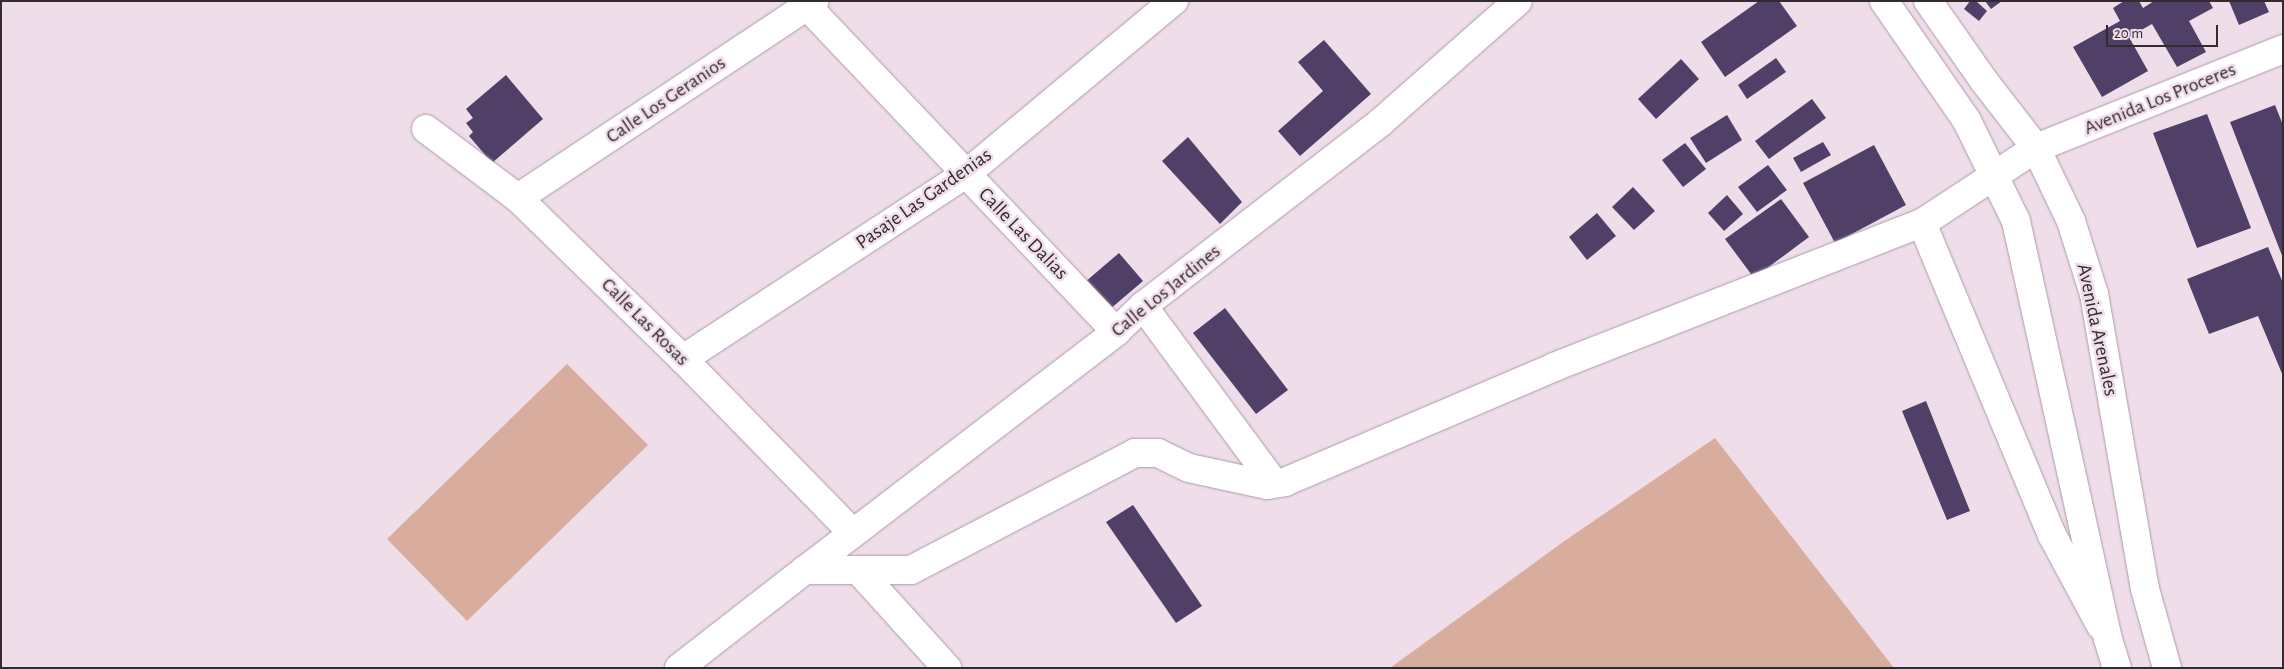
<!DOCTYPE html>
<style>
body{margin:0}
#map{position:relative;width:2284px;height:669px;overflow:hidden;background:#efddea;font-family:"Alegreya Sans",sans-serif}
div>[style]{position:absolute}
.green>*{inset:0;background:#d8ad9d}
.building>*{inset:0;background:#504068}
.roads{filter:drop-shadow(0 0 1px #ac9ba8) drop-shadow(0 0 1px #ac9ba8)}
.minor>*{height:28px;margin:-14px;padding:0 14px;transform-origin:14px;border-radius:14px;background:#fff}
.secondary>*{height:28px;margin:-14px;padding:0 14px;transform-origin:14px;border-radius:14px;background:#fff}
span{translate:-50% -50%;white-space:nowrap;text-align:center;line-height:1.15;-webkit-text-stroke:5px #efddea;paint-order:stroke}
.street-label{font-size:20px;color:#322b30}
.frame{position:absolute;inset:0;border:2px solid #322b30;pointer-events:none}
.scale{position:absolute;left:2106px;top:25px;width:112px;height:22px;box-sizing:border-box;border:2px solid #322b30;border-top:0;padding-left:6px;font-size:15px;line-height:18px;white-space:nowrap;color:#322b30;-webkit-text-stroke:4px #efddea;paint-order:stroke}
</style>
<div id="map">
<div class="green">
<div style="clip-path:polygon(567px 364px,648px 445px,467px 621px,387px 539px)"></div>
<div style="clip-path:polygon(1715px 438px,1894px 668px,1390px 668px,1563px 542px)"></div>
</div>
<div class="building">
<div style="clip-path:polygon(1759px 1px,1779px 1px,1797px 26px,1725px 77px,1701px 42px)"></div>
<div style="clip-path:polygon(1970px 1px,1976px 1px,1987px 11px,1979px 21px,1964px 9px)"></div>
<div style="clip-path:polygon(1985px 1px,2002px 1px,1991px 9px)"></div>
<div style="clip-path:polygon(2124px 1px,2139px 1px,2143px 8px,2154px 1px,2209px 1px,2213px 8px,2189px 21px,2206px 52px,2177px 67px,2152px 24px,2129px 37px,2148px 71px,2102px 97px,2073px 47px,2120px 21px,2113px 8px)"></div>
<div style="clip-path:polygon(2229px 1px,2264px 1px,2269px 12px,2239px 25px)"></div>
<div style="clip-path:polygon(1324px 40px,1371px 94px,1300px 156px,1278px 131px,1323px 91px,1298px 62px)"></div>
<div style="clip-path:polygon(1776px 58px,1786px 72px,1747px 99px,1738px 85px)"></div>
<div style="clip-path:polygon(1681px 59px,1699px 79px,1656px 119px,1638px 99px)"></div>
<div style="clip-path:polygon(506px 75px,543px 119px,492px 163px,469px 136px,473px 132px,466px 123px,473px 118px,466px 109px)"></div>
<div style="clip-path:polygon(1812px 99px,1826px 118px,1769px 159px,1755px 141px)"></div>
<div style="clip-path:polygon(2275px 105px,2283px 125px,2283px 258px,2230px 122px)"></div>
<div style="clip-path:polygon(2207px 114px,2251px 228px,2197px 248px,2153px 133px)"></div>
<div style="clip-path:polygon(1727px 115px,1742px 140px,1706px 163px,1690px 138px)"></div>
<div style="clip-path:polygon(1188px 137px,1242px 202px,1220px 224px,1162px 161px)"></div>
<div style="clip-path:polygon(1823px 142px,1831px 155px,1801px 172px,1793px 158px)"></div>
<div style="clip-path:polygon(1685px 143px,1706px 169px,1683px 187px,1662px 160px)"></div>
<div style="clip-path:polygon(1874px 145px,1906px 205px,1835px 243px,1803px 183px)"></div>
<div style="clip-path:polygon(1768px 165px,1787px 190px,1757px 212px,1738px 187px)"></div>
<div style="clip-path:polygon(1633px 187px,1655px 211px,1634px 230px,1612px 207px)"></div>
<div style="clip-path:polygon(1727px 195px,1743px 214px,1724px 231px,1708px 213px)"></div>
<div style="clip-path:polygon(1781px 199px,1809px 237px,1754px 278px,1725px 239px)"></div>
<div style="clip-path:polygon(1597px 213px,1616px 236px,1587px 260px,1569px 237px)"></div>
<div style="clip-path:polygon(2268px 247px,2283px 283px,2283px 376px,2258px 316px,2209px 334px,2187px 279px)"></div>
<div style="clip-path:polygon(1119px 253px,1143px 281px,1102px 316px,1078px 288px)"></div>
<div style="clip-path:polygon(1225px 308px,1288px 390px,1256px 414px,1193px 333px)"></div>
<div style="clip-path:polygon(1926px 401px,1970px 511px,1947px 520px,1902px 411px)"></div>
<div style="clip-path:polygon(1133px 505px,1202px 606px,1176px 623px,1106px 522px)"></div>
</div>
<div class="roads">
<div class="minor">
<div style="left:807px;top:6px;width:449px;rotate:46.5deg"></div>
<div style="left:426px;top:129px;width:115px;rotate:36.9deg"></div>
<div style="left:518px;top:198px;width:231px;rotate:44.3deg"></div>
<div style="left:683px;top:359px;width:240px;rotate:45.7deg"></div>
<div style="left:518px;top:198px;width:356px;rotate:-33.6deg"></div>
<div style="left:1922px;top:223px;width:338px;rotate:67.4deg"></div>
<div style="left:2052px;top:535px;width:103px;rotate:61.7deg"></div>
<div style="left:1143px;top:306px;width:220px;rotate:53.5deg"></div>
<div style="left:683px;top:359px;width:338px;rotate:-33.2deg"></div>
<div style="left:966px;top:174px;width:271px;rotate:-39.8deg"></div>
<div style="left:805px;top:570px;width:392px;rotate:-37.4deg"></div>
<div style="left:1116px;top:332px;width:37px;rotate:-44deg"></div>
<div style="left:1143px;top:306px;width:302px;rotate:-37.7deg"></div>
<div style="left:1382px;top:121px;width:181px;rotate:-41.4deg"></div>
<div style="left:860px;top:572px;width:130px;rotate:47.8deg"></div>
<div style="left:679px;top:668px;width:160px;rotate:-37.9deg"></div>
<div style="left:805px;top:570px;width:106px"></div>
<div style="left:911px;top:570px;width:253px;rotate:-27.6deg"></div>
<div style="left:1135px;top:453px;width:23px"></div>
<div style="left:1158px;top:453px;width:34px;rotate:26deg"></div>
<div style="left:1189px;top:468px;width:80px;rotate:12.3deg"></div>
<div style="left:1267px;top:485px;width:18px;rotate:-9deg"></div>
<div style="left:1285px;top:482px;width:293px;rotate:-23.1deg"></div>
<div style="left:1554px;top:367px;width:395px;rotate:-21.4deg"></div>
<div style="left:1922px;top:223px;width:136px;rotate:-33.3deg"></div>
<div style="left:2036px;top:148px;width:266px;rotate:-21.8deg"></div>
</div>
<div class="secondary">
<div style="left:1884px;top:1px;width:146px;rotate:55.3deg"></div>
<div style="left:1967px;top:121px;width:111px;rotate:63.9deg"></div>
<div style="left:2016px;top:221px;width:428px;rotate:77.6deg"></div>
<div style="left:2108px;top:639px;width:30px;rotate:73deg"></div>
<div style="left:1928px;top:1px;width:98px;rotate:55deg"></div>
<div style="left:1984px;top:81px;width:85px;rotate:52.2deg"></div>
<div style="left:2036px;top:148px;width:81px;rotate:64.4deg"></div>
<div style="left:2071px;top:221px;width:77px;rotate:72.5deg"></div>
<div style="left:2094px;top:294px;width:299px;rotate:80.2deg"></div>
<div style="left:2145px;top:589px;width:82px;rotate:74.4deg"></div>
</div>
</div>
<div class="street-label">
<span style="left:2160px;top:99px;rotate:-22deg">Avenida Los Proceres</span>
<span style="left:666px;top:100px;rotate:-34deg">Calle Los Geranios</span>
<span style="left:924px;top:199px;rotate:-35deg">Pasaje Las Gardenias</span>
<span style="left:1023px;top:234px;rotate:46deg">Calle Las Dalias</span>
<span style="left:1166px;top:291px;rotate:-39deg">Calle Los Jardines</span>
<span style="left:645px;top:322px;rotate:45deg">Calle Las Rosas</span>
<span style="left:2097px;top:330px;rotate:78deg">Avenida Arenales</span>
</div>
<div class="frame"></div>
<div class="scale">20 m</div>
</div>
